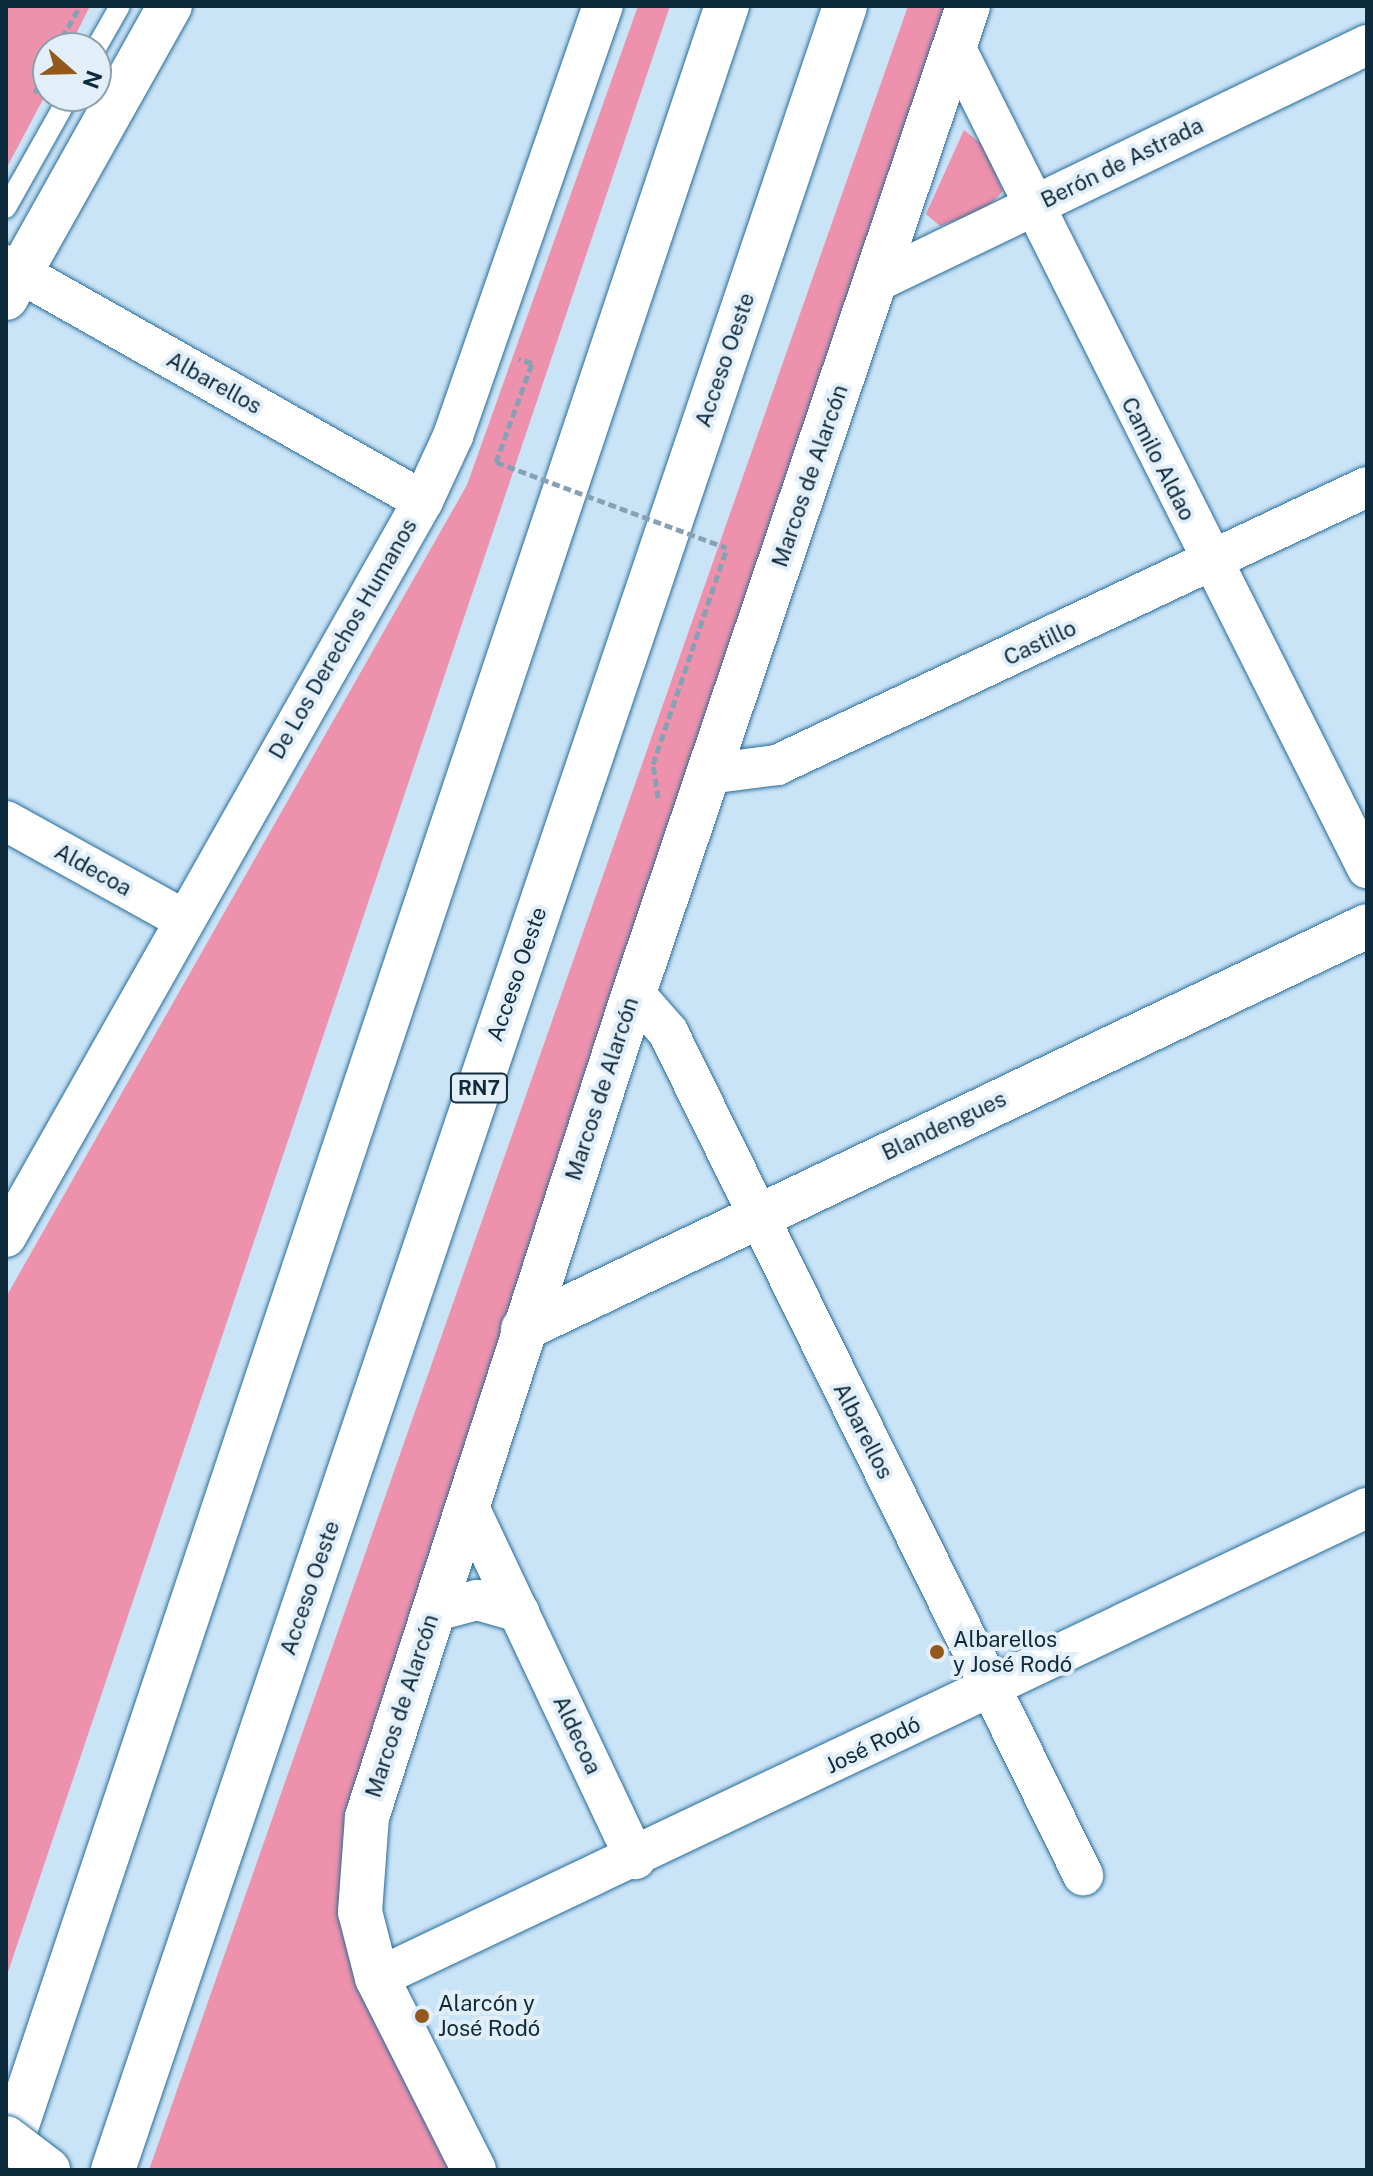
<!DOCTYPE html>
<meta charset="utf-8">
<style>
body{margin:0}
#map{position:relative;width:1373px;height:2176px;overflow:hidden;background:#cae4f7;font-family:"Public Sans",sans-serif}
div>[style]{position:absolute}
.green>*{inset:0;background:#ed91ac}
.path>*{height:5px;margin-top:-2.5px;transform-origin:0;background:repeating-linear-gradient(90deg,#87a1b4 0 8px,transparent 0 12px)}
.roads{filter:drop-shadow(0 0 2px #296d99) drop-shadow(0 0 2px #296d99)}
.service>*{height:20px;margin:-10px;padding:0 10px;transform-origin:10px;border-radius:10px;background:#fff}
.minor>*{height:40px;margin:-20px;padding:0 20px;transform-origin:20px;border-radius:20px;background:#fff}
.tertiary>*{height:44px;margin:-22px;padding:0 22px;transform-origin:22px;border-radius:22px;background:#fff}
.secondary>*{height:44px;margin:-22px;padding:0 22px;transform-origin:22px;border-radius:22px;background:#fff}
.motorway>*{height:44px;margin:-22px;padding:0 22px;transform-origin:22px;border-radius:22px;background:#fff}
.path-bridge>*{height:5px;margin-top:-2.5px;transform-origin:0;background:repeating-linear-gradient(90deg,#87a1b4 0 8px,transparent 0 12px)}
.bridges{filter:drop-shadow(0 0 2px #296d99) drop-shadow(0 0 2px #296d99)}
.secondary-bridge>*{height:44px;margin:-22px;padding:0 22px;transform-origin:22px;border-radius:22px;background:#fff}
.dots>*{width:22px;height:22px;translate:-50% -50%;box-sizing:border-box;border:4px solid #e2eff9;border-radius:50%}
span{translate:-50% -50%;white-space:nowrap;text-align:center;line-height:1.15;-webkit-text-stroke:8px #e2eff9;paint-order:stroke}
.shield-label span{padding:2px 6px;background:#e2eff9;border:2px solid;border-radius:6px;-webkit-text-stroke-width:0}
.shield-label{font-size:20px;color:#0e2a3d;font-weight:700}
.street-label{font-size:22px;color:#0e2a3d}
.poi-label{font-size:22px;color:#0e2a3d}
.left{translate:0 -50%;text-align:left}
.frame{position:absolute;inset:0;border:8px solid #0e2a3d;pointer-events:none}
.north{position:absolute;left:32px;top:32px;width:80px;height:80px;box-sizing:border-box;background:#e2eff9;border:2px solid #8da0ae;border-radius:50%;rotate:110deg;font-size:22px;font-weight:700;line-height:32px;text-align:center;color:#0e2a3d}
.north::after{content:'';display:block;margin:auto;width:28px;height:36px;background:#95581b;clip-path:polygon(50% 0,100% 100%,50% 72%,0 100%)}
</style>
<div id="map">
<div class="green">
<div style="clip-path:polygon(6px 6px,90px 6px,69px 48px,48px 48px,48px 90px,6px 169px)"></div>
<div style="clip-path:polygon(638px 6px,670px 6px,6px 1978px,6px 1297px,467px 485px)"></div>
<div style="clip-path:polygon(908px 6px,947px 6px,341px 1888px,457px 2170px,149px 2170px)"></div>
<div style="clip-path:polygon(964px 130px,983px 145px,1003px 191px,986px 209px,940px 226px,926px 214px)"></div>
</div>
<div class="path">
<div style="left:56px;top:48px;width:48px;rotate:-60.3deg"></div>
<div style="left:35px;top:93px;width:31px;rotate:-65deg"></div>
<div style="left:496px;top:462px;width:105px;rotate:-70deg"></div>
<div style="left:532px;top:363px;width:14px;rotate:-163deg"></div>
<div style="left:658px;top:798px;width:34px;rotate:-98deg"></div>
<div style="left:653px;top:764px;width:228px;rotate:-71.1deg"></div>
</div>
<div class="roads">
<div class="service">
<div style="left:96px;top:48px;width:48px;rotate:-60.3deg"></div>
<div style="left:6px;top:208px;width:129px;rotate:-60.6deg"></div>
</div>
<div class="minor">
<div style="left:955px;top:47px;width:919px;rotate:63.35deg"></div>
<div style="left:6px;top:265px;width:479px;rotate:29.5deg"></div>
<div style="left:878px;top:281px;width:543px;rotate:-25.76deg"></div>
<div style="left:707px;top:774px;width:71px;rotate:-7.3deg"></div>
<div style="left:777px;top:765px;width:652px;rotate:-25.23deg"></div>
<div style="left:6px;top:821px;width:200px;rotate:29deg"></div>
<div style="left:634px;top:993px;width:52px;rotate:48.9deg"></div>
<div style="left:668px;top:1032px;width:940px;rotate:63.79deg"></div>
<div style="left:6px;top:1237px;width:846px;rotate:-60.47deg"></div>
<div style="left:423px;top:501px;width:72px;rotate:-65.2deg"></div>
<div style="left:453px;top:436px;width:455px;rotate:-70.8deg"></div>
<div style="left:467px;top:1503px;width:394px;rotate:64.7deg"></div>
<div style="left:432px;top:1612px;width:47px;rotate:-14.9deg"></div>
<div style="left:477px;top:1600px;width:44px;rotate:15.9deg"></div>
<div style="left:377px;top:1978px;width:1096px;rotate:-25.4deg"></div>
</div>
<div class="tertiary">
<div style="left:523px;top:1329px;width:935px;rotate:-25.52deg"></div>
<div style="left:474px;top:2170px;width:215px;rotate:-116.8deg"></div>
<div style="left:377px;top:1978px;width:68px;rotate:-104.4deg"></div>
<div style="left:360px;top:1912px;width:95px;rotate:-85.8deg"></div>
<div style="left:367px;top:1817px;width:866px;rotate:-72.05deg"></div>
<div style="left:634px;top:993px;width:1042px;rotate:-71.3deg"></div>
</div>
<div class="secondary">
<div style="left:6px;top:298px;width:335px;rotate:-60.7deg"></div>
</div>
<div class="motorway">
<div style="left:6px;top:2158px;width:2270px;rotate:-71.48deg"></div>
<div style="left:113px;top:2170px;width:2284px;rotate:-71.31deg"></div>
</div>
</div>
<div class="path-bridge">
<div style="left:496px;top:462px;width:246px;rotate:20.4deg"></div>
</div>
<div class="bridges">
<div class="secondary-bridge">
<div style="left:6px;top:2138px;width:53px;rotate:37.3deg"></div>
</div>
</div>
<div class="dots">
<div style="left:937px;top:1652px;background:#95581b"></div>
<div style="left:422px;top:2016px;background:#95581b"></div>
</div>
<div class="shield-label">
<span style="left:479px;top:1088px">RN7</span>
</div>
<div class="street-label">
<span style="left:1122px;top:163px;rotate:-26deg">Berón de Astrada</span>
<span style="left:725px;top:360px;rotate:-71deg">Acceso Oeste</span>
<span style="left:214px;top:383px;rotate:29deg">Albarellos</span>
<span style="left:1158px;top:459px;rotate:63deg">Camilo Aldao</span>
<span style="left:810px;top:476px;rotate:-71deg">Marcos de Alarcón</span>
<span style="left:343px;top:639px;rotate:-60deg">De Los Derechos Humanos</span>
<span style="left:1040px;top:643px;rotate:-25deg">Castillo</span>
<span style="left:93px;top:870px;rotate:29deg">Aldecoa</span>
<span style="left:517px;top:974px;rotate:-71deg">Acceso Oeste</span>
<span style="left:602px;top:1089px;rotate:-72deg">Marcos de Alarcón</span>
<span style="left:944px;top:1126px;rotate:-25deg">Blandengues</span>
<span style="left:863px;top:1431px;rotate:63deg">Albarellos</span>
<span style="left:310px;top:1588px;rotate:-71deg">Acceso Oeste</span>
<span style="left:402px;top:1706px;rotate:-72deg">Marcos de Alarcón</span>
<span style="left:577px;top:1735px;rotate:65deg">Aldecoa</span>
<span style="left:873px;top:1745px;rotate:-26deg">José Rodó</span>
</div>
<div class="poi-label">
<span class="left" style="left:953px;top:1652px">Albarellos<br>y José Rodó</span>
<span class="left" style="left:438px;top:2016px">Alarcón y<br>José Rodó</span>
</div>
<div class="frame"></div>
<div class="north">N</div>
</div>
